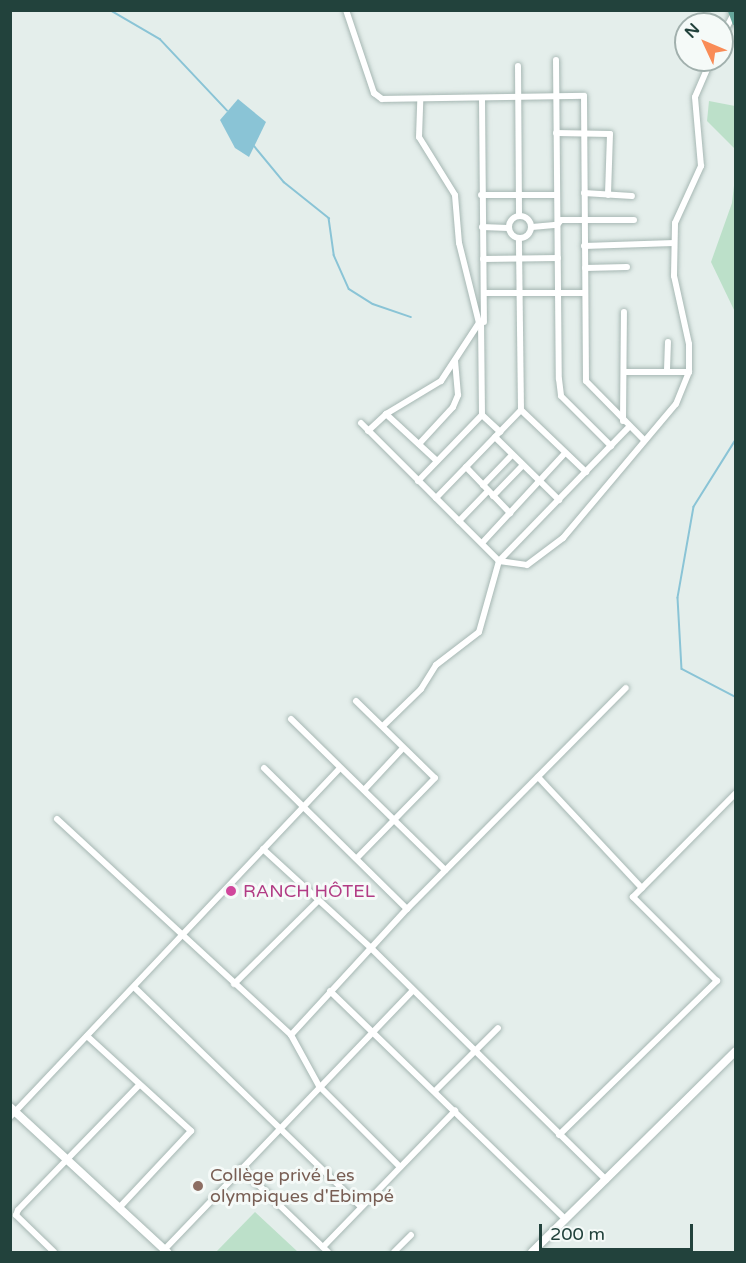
<!DOCTYPE html>
<meta charset="utf-8">
<style>
body{margin:0}
#map{position:relative;width:746px;height:1263px;overflow:hidden;background:#e4eeeb;font-family:"Varela Round",sans-serif}
div>[style]{position:absolute}
.green>*{inset:0;background:#bce0c9}
.water>*{inset:0;background:#8ac4d6}
.stream>*{height:1.5px;margin:-0.75px;padding:0 0.75px;transform-origin:0.75px;border-radius:0.75px;background:#8ac4d6}
.roads{filter:drop-shadow(0 0 2px #a6b7b3) drop-shadow(0 0 2px #a6b7b3)}
.street>*{height:6px;margin:-3px;padding:0 3px;transform-origin:3px;border-radius:3px;background:#fff}
.street>.ring{margin:-3px;padding:0;box-sizing:content-box;background:none;border:6px solid #fff;border-radius:50%}
.secondary>*{height:8px;margin:-4px;padding:0 4px;transform-origin:4px;border-radius:4px;background:#fff}
.primary>*{height:9px;margin:-4.5px;padding:0 4.5px;transform-origin:4.5px;border-radius:4.5px;background:#66a69b}
.dots>*{width:16px;height:16px;translate:-50% -50%;box-sizing:border-box;border:3px solid #f5faf8;border-radius:50%}
span{translate:-50% -50%;white-space:nowrap;text-align:center;line-height:1.15;-webkit-text-stroke:6px #f5faf8;paint-order:stroke}
.hotel-label{font-size:18px;color:#b23c85}
.left{translate:0 -50%;text-align:left}
.education-label{font-size:18px;color:#785e54}
.frame{position:absolute;inset:0;border:12px solid #22423c;pointer-events:none}
.north{position:absolute;left:674px;top:12px;width:60px;height:60px;box-sizing:border-box;background:#f5faf8;border:2px solid #a1b0ad;border-radius:50%;rotate:314deg;font-size:16px;font-weight:700;line-height:24px;text-align:center;color:#22423c}
.north::after{content:'';display:block;margin:auto;width:21px;height:27px;background:#f98c57;clip-path:polygon(50% 0,100% 100%,50% 72%,0 100%)}
.scale{position:absolute;left:539px;top:1224px;width:154px;height:27px;box-sizing:border-box;border:3px solid #22423c;border-top:0;padding-left:8px;font-size:18px;line-height:21px;white-space:nowrap;color:#22423c;-webkit-text-stroke:4px #f5faf8;paint-order:stroke}
</style>
<div id="map">
<div class="green">
<div style="clip-path:polygon(709px 101px,735px 106px,735px 149px,707px 121px)"></div>
<div style="clip-path:polygon(735px 177px,736px 311px,735px 312px,711px 262px,732px 203px)"></div>
<div style="clip-path:polygon(255px 1212px,298px 1252px,216px 1252px)"></div>
</div>
<div class="water">
<div style="clip-path:polygon(238px 99px,266px 122px,249px 157px,235px 148px,220px 120px)"></div>
</div>
<div class="stream">
<div style="left:110px;top:10px;width:58px;rotate:30.1deg"></div>
<div style="left:160px;top:39px;width:98px;rotate:46.7deg"></div>
<div style="left:251px;top:142px;width:52px;rotate:50.5deg"></div>
<div style="left:284px;top:182px;width:58px;rotate:38.7deg"></div>
<div style="left:329px;top:218px;width:37px;rotate:82deg"></div>
<div style="left:334px;top:255px;width:37px;rotate:66deg"></div>
<div style="left:349px;top:289px;width:28px;rotate:32deg"></div>
<div style="left:373px;top:304px;width:40px;rotate:18.9deg"></div>
<div style="left:736px;top:440px;width:79px;rotate:122.1deg"></div>
<div style="left:694px;top:507px;width:92px;rotate:100deg"></div>
<div style="left:678px;top:598px;width:71px;rotate:86.8deg"></div>
<div style="left:682px;top:669px;width:61px;rotate:27.4deg"></div>
</div>
<div class="roads">
<div class="street">
<div style="left:346px;top:10px;width:88px;rotate:71.4deg"></div>
<div style="left:374px;top:93px;width:10px;rotate:37deg"></div>
<div style="left:382px;top:99px;width:202px;rotate:-0.9deg"></div>
<div style="left:584px;top:96px;width:285px;rotate:89.6deg"></div>
<div style="left:586px;top:381px;width:83px;rotate:45.5deg"></div>
<div style="left:722px;top:36px;width:24px;rotate:-62deg"></div>
<div style="left:556px;top:60px;width:319px;rotate:89.5deg"></div>
<div style="left:559px;top:379px;width:17px;rotate:83deg"></div>
<div style="left:561px;top:396px;width:71px;rotate:45deg"></div>
<div style="left:518px;top:66px;width:149px;rotate:89.6deg"></div>
<div style="left:482px;top:99px;width:223px;rotate:89.5deg"></div>
<div style="left:556px;top:133px;width:54px;rotate:1.1deg"></div>
<div style="left:610px;top:134px;width:61px;rotate:91.9deg"></div>
<div style="left:584px;top:193px;width:48px;rotate:3.6deg"></div>
<div style="left:481px;top:195px;width:76px"></div>
<div class="ring" style="left:509px;top:216px;width:16px;height:16px"></div>
<div style="left:482px;top:227px;width:26px;rotate:2deg"></div>
<div style="left:532px;top:227px;width:25px;rotate:-5deg"></div>
<div style="left:557px;top:225px;width:6px;rotate:-51deg"></div>
<div style="left:561px;top:220px;width:73px"></div>
<div style="left:584px;top:246px;width:90px;rotate:-1.9deg"></div>
<div style="left:483px;top:259px;width:75px;rotate:-0.8deg"></div>
<div style="left:585px;top:268px;width:42px;rotate:-1.4deg"></div>
<div style="left:484px;top:293px;width:100px"></div>
<div style="left:667px;top:370px;width:28px;rotate:-88deg"></div>
<div style="left:624px;top:372px;width:65px"></div>
<div style="left:521px;top:410px;width:90px;rotate:43.6deg"></div>
<div style="left:386px;top:414px;width:69px;rotate:42.7deg"></div>
<div style="left:482px;top:415px;width:25px;rotate:43deg"></div>
<div style="left:623px;top:421px;width:109px;rotate:-89.5deg"></div>
<div style="left:361px;top:423px;width:195px;rotate:45deg"></div>
<div style="left:499px;top:561px;width:28px;rotate:8deg"></div>
<div style="left:527px;top:565px;width:45px;rotate:-36.9deg"></div>
<div style="left:563px;top:538px;width:175px;rotate:-49.9deg"></div>
<div style="left:676px;top:404px;width:35px;rotate:-68deg"></div>
<div style="left:689px;top:372px;width:28px;rotate:-90deg"></div>
<div style="left:689px;top:344px;width:70px;rotate:-102.4deg"></div>
<div style="left:674px;top:276px;width:53px;rotate:-88.9deg"></div>
<div style="left:675px;top:223px;width:63px;rotate:-65.5deg"></div>
<div style="left:701px;top:166px;width:69px;rotate:-95deg"></div>
<div style="left:695px;top:97px;width:40px;rotate:-66.6deg"></div>
<div style="left:368px;top:431px;width:25px;rotate:-43deg"></div>
<div style="left:386px;top:414px;width:64px;rotate:-31deg"></div>
<div style="left:441px;top:381px;width:69px;rotate:-56.8deg"></div>
<div style="left:479px;top:323px;width:82px;rotate:-104deg"></div>
<div style="left:459px;top:243px;width:48px;rotate:-94.8deg"></div>
<div style="left:455px;top:195px;width:68px;rotate:-121.8deg"></div>
<div style="left:419px;top:137px;width:38px;rotate:-88deg"></div>
<div style="left:495px;top:437px;width:90px;rotate:44.5deg"></div>
<div style="left:419px;top:444px;width:50px;rotate:-47.4deg"></div>
<div style="left:453px;top:407px;width:13px;rotate:-67deg"></div>
<div style="left:458px;top:395px;width:34px;rotate:-95deg"></div>
<div style="left:466px;top:467px;width:64px;rotate:46.3deg"></div>
<div style="left:418px;top:481px;width:92px;rotate:-45.9deg"></div>
<div style="left:482px;top:415px;width:93px;rotate:-90.6deg"></div>
<div style="left:483px;top:485px;width:42px;rotate:-46deg"></div>
<div style="left:493px;top:496px;width:43px;rotate:-45.9deg"></div>
<div style="left:436px;top:498px;width:122px;rotate:-46deg"></div>
<div style="left:521px;top:410px;width:171px;rotate:-90.7deg"></div>
<div style="left:459px;top:521px;width:42px;rotate:-46deg"></div>
<div style="left:483px;top:542px;width:121px;rotate:-47.3deg"></div>
<div style="left:356px;top:701px;width:110px;rotate:44.3deg"></div>
<div style="left:435px;top:778px;width:110px;rotate:134.3deg"></div>
<div style="left:291px;top:719px;width:216px;rotate:44.4deg"></div>
<div style="left:383px;top:726px;width:53px;rotate:-44.2deg"></div>
<div style="left:421px;top:689px;width:28px;rotate:-58deg"></div>
<div style="left:436px;top:665px;width:54px;rotate:-37.5deg"></div>
<div style="left:479px;top:632px;width:74px;rotate:-74.3deg"></div>
<div style="left:499px;top:561px;width:187px;rotate:-45.9deg"></div>
<div style="left:264px;top:768px;width:201px;rotate:44.6deg"></div>
<div style="left:538px;top:777px;width:152px;rotate:46.9deg"></div>
<div style="left:364px;top:790px;width:57px;rotate:-47.1deg"></div>
<div style="left:57px;top:819px;width:318px;rotate:42.7deg"></div>
<div style="left:291px;top:1035px;width:58px;rotate:61.2deg"></div>
<div style="left:319px;top:1086px;width:112px;rotate:45deg"></div>
<div style="left:263px;top:849px;width:148px;rotate:42.5deg"></div>
<div style="left:372px;top:949px;width:329px;rotate:44.6deg"></div>
<div style="left:234px;top:984px;width:117px;rotate:-44.7deg"></div>
<div style="left:134px;top:987px;width:315px;rotate:44.1deg"></div>
<div style="left:330px;top:991px;width:327px;rotate:44.1deg"></div>
<div style="left:291px;top:1035px;width:171px;rotate:-47.4deg"></div>
<div style="left:407px;top:909px;width:311px;rotate:-45.3deg"></div>
<div style="left:87px;top:1036px;width:141px;rotate:42.4deg"></div>
<div style="left:191px;top:1131px;width:105px;rotate:133.1deg"></div>
<div style="left:435px;top:1091px;width:89px;rotate:-45deg"></div>
<div style="left:10px;top:1117px;width:480px;rotate:-46.6deg"></div>
<div style="left:559px;top:1135px;width:221px;rotate:-44.3deg"></div>
<div style="left:717px;top:981px;width:119px;rotate:-135deg"></div>
<div style="left:633px;top:897px;width:146px;rotate:-45.3deg"></div>
<div style="left:241px;top:1168px;width:121px;rotate:44deg"></div>
<div style="left:323px;top:1247px;width:190px;rotate:-45.9deg"></div>
<div style="left:164px;top:1250px;width:359px;rotate:-46.2deg"></div>
<div style="left:54px;top:1252px;width:53px;rotate:-135.8deg"></div>
<div style="left:16px;top:1215px;width:5px;rotate:-68deg"></div>
<div style="left:18px;top:1210px;width:174px;rotate:-45.9deg"></div>
<div style="left:394px;top:1252px;width:24px;rotate:-45deg"></div>
</div>
<div class="secondary">
<div style="left:10px;top:1107px;width:214px;rotate:42.7deg"></div>
<div style="left:532px;top:1252px;width:286px;rotate:-44.6deg"></div>
</div>
<div class="primary">
<div style="left:732px;top:10px;width:12px;rotate:70deg"></div>
</div>
</div>
<div class="dots">
<div style="left:231px;top:891px;background:#d1479c"></div>
<div style="left:198px;top:1186px;background:#8d6e63"></div>
</div>
<div class="hotel-label">
<span class="left" style="left:243px;top:891px">RANCH HÔTEL</span>
</div>
<div class="education-label">
<span class="left" style="left:210px;top:1186px">Collège privé Les<br>olympiques d'Ebimpé</span>
</div>
<div class="frame"></div>
<div class="north">N</div>
<div class="scale">200 m</div>
</div>
